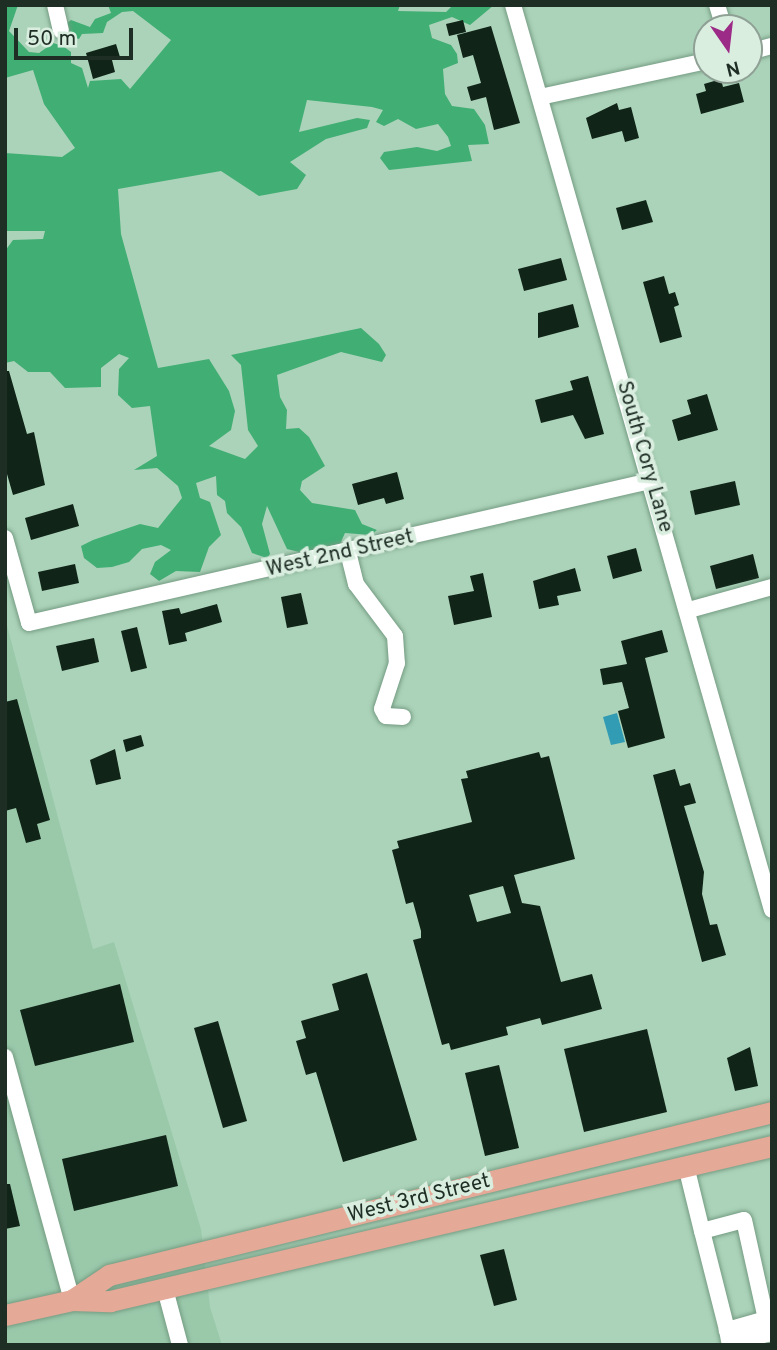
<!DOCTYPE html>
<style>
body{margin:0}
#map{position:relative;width:777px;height:1350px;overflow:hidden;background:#abd3b9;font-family:Overpass,sans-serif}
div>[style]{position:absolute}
.built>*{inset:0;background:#9ac9aa}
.forest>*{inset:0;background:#41ae74}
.water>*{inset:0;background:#329cb4}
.building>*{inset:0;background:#112418}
.roads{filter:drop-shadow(0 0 2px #759c83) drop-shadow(0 0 2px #759c83)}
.minor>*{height:16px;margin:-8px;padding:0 8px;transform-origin:8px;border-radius:8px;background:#fff}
.major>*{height:21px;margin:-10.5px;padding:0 10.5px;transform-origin:10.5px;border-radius:10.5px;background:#e5a998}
span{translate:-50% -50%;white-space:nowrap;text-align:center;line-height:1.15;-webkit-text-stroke:7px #daeee0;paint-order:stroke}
.street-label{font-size:21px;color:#1f2e25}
.frame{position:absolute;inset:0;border:7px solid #1f2e25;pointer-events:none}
.north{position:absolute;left:693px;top:14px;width:70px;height:70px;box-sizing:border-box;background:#daeee0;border:2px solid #8fa195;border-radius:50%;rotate:166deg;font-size:19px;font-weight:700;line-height:28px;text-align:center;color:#1f2e25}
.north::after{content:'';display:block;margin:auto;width:24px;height:32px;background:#9c2a87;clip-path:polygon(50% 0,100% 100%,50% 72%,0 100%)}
.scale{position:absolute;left:14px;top:28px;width:119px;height:32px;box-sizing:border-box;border:4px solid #1f2e25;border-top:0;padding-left:9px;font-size:21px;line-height:24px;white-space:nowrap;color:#1f2e25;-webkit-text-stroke:5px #daeee0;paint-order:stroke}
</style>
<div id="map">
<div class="built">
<div style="clip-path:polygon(5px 618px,93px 949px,114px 942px,201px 1229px,210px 1307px,222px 1345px,5px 1345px)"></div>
</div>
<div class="forest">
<div style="clip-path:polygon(5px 5px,18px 5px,9px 31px,29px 52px,39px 53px,53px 43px,63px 46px,71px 52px,71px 63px,82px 68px,88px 88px,90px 81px,121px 79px,130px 89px,171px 40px,133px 11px,122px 12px,107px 22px,103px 33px,82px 34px,79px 39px,67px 37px,67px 23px,71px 20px,90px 27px,95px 19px,111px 13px,108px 5px,400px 5px,398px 11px,446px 12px,453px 5px,494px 5px,470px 25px,452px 17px,429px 25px,432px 38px,451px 45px,457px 54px,458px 63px,443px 69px,445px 94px,452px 106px,474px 109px,485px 125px,489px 144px,468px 145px,472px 161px,389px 170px,380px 158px,384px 152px,417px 147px,437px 151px,451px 146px,448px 137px,438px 124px,416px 129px,398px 119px,384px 126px,376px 122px,383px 110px,372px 107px,307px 100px,299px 132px,357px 118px,370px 120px,367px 128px,326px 139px,290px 162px,306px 175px,297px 189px,259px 196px,221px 171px,118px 189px,121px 234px,158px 368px,209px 359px,229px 391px,235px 411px,231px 430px,209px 446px,245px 459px,258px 446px,248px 430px,241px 365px,231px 355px,361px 328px,379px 344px,386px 355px,382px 362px,341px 352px,277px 375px,280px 397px,287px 410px,286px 429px,299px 428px,309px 437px,325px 466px,302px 481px,300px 490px,312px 503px,355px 510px,362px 524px,377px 530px,371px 535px,345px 533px,340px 544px,303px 553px,287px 549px,267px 506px,262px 524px,270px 554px,267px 558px,252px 553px,241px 527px,227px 513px,225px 501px,217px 495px,216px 476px,196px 483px,200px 498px,210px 502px,221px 535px,209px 547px,200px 572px,176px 571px,159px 581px,150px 574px,155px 562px,171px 550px,161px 545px,142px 549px,129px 562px,112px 567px,97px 568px,84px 558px,81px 546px,93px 540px,140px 524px,158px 528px,182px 498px,178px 486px,157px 468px,134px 470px,157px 456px,150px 406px,132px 408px,118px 395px,119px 369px,129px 358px,119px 354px,101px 368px,101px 387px,65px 388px,50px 372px,28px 372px,14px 361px,5px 363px,5px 251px,13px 240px,43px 239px,45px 231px,5px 231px,5px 153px,62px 157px,75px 148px,44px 104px,33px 70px,5px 78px)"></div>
</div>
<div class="water">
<div style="clip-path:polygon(617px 713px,625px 742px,611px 745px,603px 717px)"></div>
</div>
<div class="building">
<div style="clip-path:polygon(463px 20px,466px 32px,449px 36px,446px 24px)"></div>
<div style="clip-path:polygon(491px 26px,520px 123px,494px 130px,486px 97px,471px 101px,467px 87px,481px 83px,473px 55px,463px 58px,457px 35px)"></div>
<div style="clip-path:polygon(116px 44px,120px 57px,112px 60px,115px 72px,93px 79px,86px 53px)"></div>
<div style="clip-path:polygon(721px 79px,723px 87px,739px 83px,744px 102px,701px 114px,696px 94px,706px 91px,704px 84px)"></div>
<div style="clip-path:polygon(617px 103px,619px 110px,631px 107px,639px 138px,625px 142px,622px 131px,592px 139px,586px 118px)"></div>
<div style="clip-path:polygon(646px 200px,653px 222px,622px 230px,616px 208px)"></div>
<div style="clip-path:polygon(561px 258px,567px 280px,524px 291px,518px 269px)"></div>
<div style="clip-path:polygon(664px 276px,669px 294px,675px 292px,679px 305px,674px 307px,682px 337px,660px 343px,643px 282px)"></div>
<div style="clip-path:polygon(573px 304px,579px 327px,538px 338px,538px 313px)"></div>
<div style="clip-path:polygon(5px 371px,9px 371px,27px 434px,34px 432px,45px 485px,13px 495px,5px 467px)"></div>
<div style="clip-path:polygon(588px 376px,604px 434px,585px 439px,573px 415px,541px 423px,535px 400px,573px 390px,570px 381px)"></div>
<div style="clip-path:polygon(707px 394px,718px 430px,678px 441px,672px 420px,691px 414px,687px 400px)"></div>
<div style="clip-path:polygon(397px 472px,404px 499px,386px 504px,384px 498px,358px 505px,352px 484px)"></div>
<div style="clip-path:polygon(735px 481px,740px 505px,695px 515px,690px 491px)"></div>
<div style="clip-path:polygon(73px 504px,79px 526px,31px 540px,25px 518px)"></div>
<div style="clip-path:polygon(636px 548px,642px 571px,613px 579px,607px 556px)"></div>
<div style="clip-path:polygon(753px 554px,759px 578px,716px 589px,710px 566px)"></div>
<div style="clip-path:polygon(75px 564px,79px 583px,42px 591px,38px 572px)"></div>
<div style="clip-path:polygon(575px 568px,581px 591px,557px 596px,559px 605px,539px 609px,533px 581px)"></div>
<div style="clip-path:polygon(483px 573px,492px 617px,454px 625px,448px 596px,474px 591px,470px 576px)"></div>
<div style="clip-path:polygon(301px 593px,308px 624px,287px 628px,281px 597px)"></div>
<div style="clip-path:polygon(217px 604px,222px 622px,185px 633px,187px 641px,169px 645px,162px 611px,179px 608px,181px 614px)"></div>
<div style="clip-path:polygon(137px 627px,147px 668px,131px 672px,121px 631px)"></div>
<div style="clip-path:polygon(662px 630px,668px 652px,645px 658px,665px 738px,628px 748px,618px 711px,629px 708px,622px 682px,603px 685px,600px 669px,627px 664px,621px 641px)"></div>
<div style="clip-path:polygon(94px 638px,99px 662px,62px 671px,56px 646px)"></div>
<div style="clip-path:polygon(17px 699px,50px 820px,37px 824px,41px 839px,26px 843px,16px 808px,5px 811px,5px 702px)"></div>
<div style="clip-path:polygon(141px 735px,144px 746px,126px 752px,123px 740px)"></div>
<div style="clip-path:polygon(115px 749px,121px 779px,96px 785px,90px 760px)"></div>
<div style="clip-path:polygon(evenodd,539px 752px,541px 758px,549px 756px,575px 859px,514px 875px,522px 903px,540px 906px,561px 982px,592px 974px,602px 1009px,542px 1025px,540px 1018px,506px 1027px,508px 1035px,451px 1050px,449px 1043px,442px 1045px,413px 940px,421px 938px,421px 931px,413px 902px,406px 904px,392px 850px,399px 848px,397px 841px,472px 822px,461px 779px,468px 778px,466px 771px,539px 752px,503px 886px,511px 913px,477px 922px,469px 895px,503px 886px)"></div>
<div style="clip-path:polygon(675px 769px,680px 786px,690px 783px,696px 803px,684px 806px,704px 872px,702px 894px,710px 925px,717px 924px,726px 955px,702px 962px,653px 775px)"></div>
<div style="clip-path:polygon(367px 973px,417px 1140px,343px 1162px,316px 1072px,306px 1075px,296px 1041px,306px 1038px,301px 1021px,339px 1010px,332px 984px)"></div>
<div style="clip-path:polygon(120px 984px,134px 1042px,35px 1066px,20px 1010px)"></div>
<div style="clip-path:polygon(218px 1021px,247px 1121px,223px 1128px,194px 1028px)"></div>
<div style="clip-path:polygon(647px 1029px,667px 1112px,584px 1132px,564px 1049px)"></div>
<div style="clip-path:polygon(750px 1047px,758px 1086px,735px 1091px,727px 1058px)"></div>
<div style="clip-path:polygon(499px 1065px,519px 1148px,485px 1156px,465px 1073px)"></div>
<div style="clip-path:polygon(166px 1135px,178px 1186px,74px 1211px,62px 1159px)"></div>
<div style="clip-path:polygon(5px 1184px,10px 1184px,20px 1226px,5px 1229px)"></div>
<div style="clip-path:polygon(504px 1249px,517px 1300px,494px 1306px,480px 1255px)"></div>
</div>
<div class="roads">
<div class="minor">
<div style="left:55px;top:5px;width:26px;rotate:77deg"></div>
<div style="left:513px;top:5px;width:941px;rotate:74.03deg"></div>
<div style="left:717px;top:5px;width:24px;rotate:73deg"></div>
<div style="left:749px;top:52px;width:24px;rotate:-15deg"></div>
<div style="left:540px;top:97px;width:171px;rotate:-12.2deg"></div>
<div style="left:5px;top:538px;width:88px;rotate:74.2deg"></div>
<div style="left:29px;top:623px;width:637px;rotate:-12.88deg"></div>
<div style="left:348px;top:552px;width:33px;rotate:76deg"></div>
<div style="left:356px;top:584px;width:65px;rotate:53.1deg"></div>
<div style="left:395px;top:636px;width:27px;rotate:86deg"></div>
<div style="left:397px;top:663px;width:48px;rotate:108.1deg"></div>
<div style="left:382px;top:709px;width:8px;rotate:60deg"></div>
<div style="left:386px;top:716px;width:17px;rotate:3deg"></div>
<div style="left:689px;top:610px;width:86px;rotate:-15.5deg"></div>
<div style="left:5px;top:1057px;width:252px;rotate:74.6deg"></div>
<div style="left:686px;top:1166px;width:67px;rotate:76.2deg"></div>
<div style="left:702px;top:1231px;width:43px;rotate:-14.7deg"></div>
<div style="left:744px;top:1220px;width:101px;rotate:77.5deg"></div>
<div style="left:766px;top:1319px;width:41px;rotate:164.2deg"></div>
<div style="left:727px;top:1330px;width:15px;rotate:79deg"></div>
<div style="left:702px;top:1231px;width:102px;rotate:75.8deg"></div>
<div style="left:165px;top:1289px;width:58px;rotate:75deg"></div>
<div style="left:730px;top:1343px;width:43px;rotate:-13.4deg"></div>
</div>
<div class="major">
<div style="left:72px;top:1300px;width:45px;rotate:-34deg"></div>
<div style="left:109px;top:1275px;width:683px;rotate:-13.81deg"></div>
<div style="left:5px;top:1315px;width:69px;rotate:-12.6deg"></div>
<div style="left:72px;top:1300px;width:38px;rotate:2deg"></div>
<div style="left:110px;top:1301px;width:680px;rotate:-13.18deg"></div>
</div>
</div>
<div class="street-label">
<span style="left:644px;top:457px;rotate:74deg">South Cory Lane</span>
<span style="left:340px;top:554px;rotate:-13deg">West 2nd Street</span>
<span style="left:419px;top:1199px;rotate:-14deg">West 3rd Street</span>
</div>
<div class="frame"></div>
<div class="north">N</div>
<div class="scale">50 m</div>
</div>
